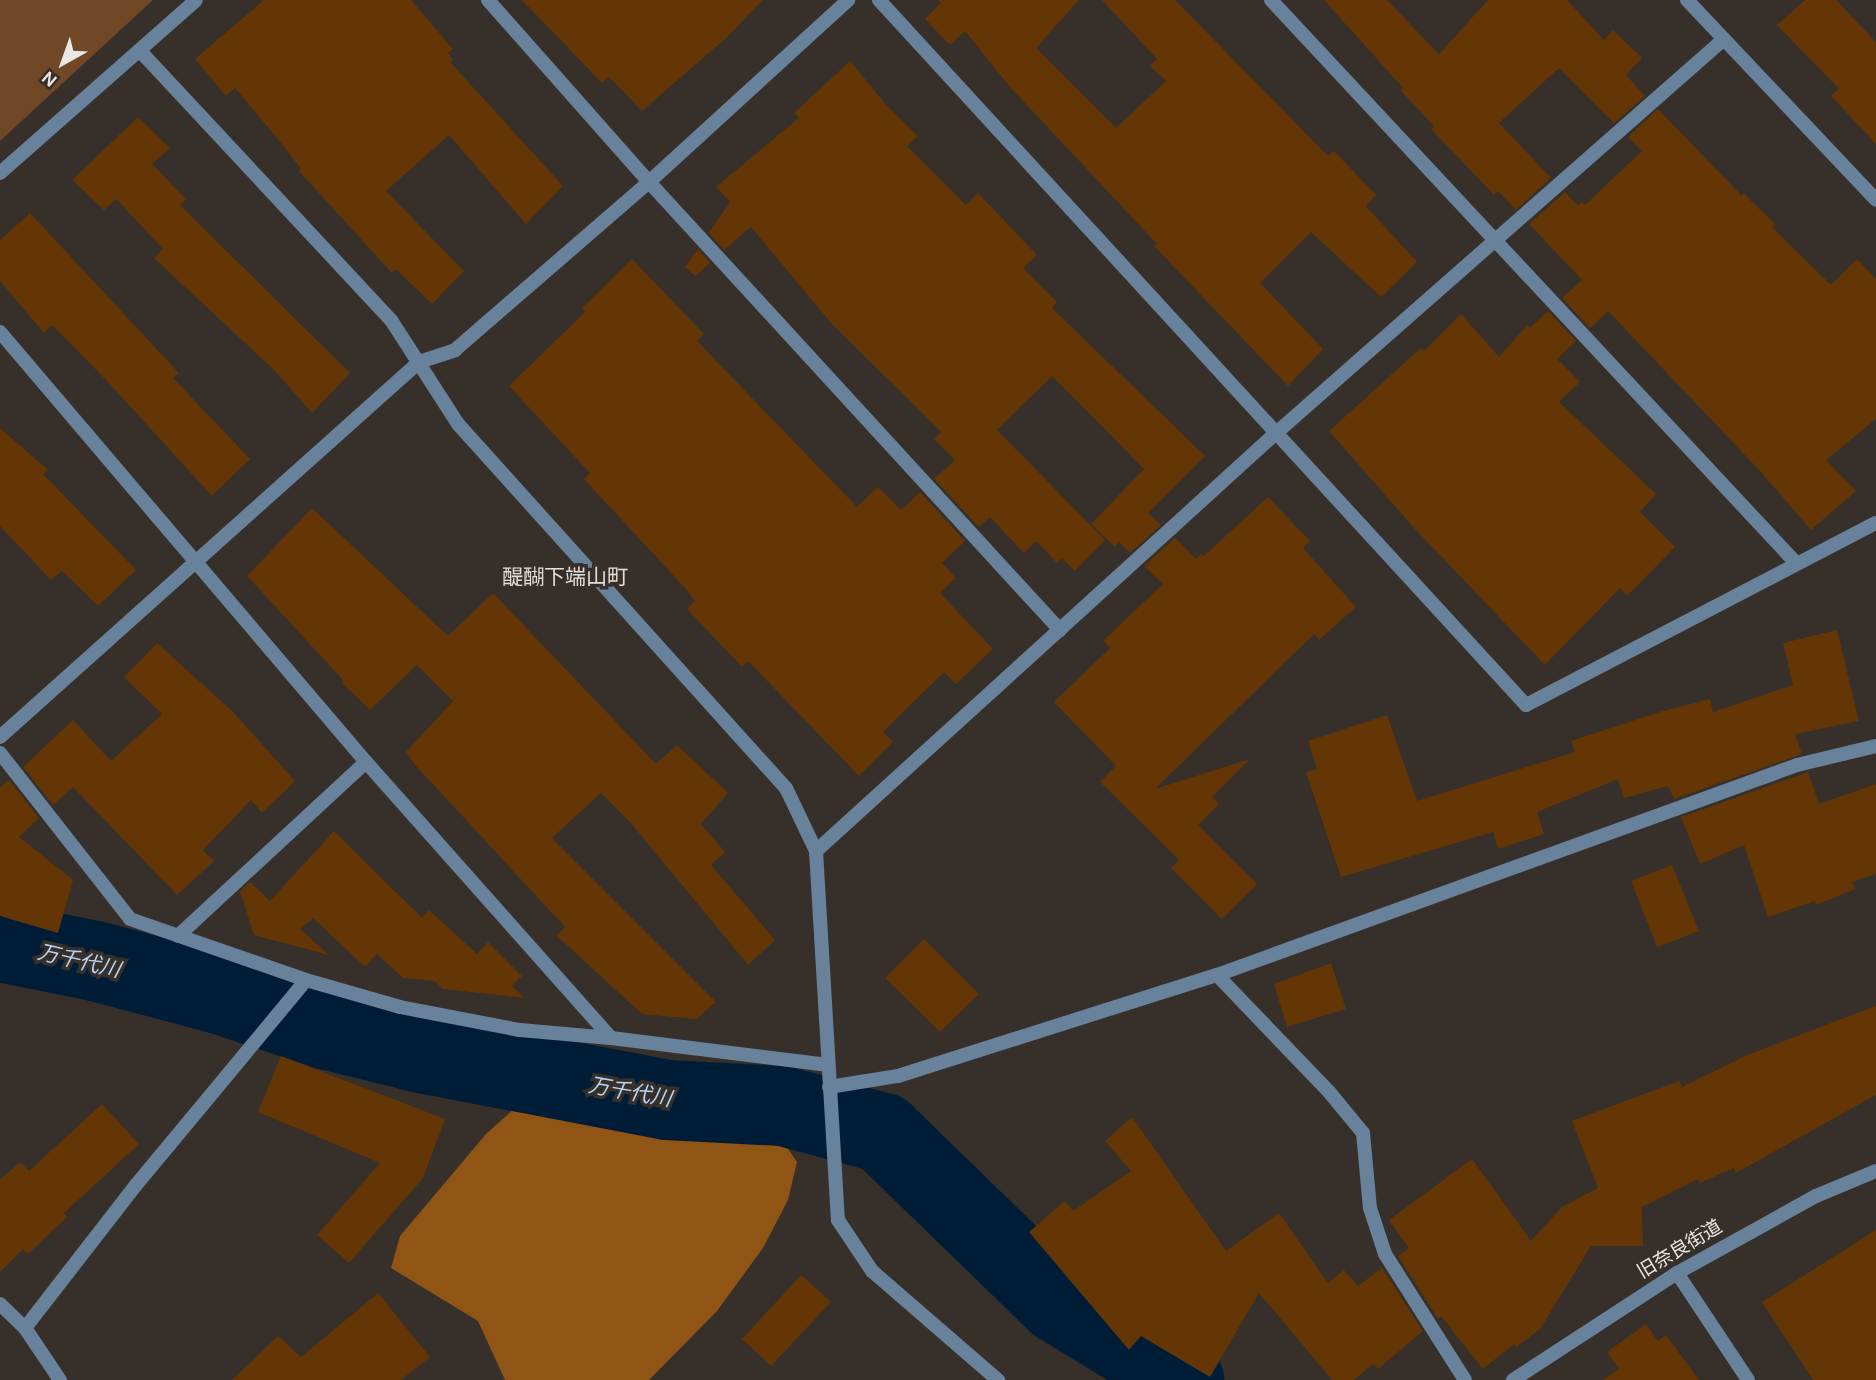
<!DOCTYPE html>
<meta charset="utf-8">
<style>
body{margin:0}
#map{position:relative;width:1876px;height:1380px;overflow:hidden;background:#362f2a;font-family:Karla,"Noto Sans JP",sans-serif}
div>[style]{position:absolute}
.green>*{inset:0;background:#704825}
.forest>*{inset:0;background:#905415}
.river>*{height:80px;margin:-40px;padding:0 40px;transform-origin:40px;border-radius:40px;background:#001d38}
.building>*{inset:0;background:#643605}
.minor>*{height:14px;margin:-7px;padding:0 7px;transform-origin:7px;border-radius:7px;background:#68829b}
.tertiary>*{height:14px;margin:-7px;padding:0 7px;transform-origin:7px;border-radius:7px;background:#68829b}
span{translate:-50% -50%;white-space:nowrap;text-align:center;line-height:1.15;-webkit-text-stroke:7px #362f2a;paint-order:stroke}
.street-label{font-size:19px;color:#ebe7e4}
.neighbourhood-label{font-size:21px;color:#e5ddd6}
.water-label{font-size:21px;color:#b6d5f5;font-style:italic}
.north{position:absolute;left:28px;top:28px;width:70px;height:70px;-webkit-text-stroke:5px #362f2a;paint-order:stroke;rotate:220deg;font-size:19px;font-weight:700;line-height:28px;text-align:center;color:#ebe7e4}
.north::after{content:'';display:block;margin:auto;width:24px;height:32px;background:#ebe7e4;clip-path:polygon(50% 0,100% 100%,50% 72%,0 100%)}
</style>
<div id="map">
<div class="green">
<div style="clip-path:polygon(0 0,153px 0,0 141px)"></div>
</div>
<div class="forest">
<div style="clip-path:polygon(575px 1096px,655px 1115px,724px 1112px,778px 1134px,797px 1162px,788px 1200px,763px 1248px,717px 1311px,649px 1380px,505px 1380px,478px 1321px,391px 1268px,400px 1236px,486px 1134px,526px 1098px)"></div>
</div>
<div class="river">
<div style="left:0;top:942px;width:97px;rotate:11.3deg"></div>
<div style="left:95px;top:961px;width:129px;rotate:14.8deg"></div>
<div style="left:220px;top:994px;width:114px;rotate:18.4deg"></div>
<div style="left:328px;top:1030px;width:101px;rotate:13.8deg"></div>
<div style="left:426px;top:1054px;width:245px;rotate:10.8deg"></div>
<div style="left:667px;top:1100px;width:116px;rotate:3deg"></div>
<div style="left:783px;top:1106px;width:104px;rotate:15.1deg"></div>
<div style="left:883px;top:1133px;width:244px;rotate:44.2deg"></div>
<div style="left:1058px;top:1303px;width:148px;rotate:31.4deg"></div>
</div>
<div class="building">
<div style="clip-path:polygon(264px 0,411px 0,453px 49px,448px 53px,453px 60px,450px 62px,563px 186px,526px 224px,449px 135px,386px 191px,464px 271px,432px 304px,396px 269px,392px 273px,299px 171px,301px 169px,281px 143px,235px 88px,226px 96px,195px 59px)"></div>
<div style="clip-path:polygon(522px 0,763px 0,726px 38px,642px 111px,609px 77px,602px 83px)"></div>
<div style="clip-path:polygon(938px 0,1079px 0,1036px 48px,1116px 128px,1166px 81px,1150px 66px,1157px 59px,1102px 0,1175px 0,1328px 156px,1334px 151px,1376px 195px,1366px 206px,1417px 262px,1381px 297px,1311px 232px,1260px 283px,1323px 349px,1288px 386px,1154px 246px,1157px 244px,1009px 86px,965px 31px,950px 45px,925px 19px,941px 3px)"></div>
<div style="clip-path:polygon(1324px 0,1387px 0,1439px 54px,1488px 0,1567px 0,1604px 40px,1613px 30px,1642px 58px,1626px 75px,1645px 96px,1614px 123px,1559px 68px,1499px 123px,1551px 178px,1516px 210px,1498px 191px,1494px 195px,1431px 129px,1434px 126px,1400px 90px,1403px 88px)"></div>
<div style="clip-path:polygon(1805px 0,1836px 0,1876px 42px,1876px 144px,1831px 96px,1839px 89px,1777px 25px)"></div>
<div style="clip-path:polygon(850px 61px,888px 107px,918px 136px,907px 146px,966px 205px,978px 193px,1037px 255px,1023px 268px,1057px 302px,1052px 308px,1205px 456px,1148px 513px,1161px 525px,1130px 553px,1119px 542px,1115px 547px,1091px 524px,1144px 469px,1052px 376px,997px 430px,1105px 540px,1075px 571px,1062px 558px,1057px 563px,1036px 541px,1024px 553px,990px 517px,979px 527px,934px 479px,955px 460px,934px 439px,941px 432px,831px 323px,751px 227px,724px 250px,709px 233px,730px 202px,716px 187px,799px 118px,794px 113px)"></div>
<div style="clip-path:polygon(1658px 109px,1742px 196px,1744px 194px,1775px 224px,1772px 227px,1831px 285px,1857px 259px,1876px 279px,1876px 419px,1826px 460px,1856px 491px,1811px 530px,1760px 471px,1608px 311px,1590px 328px,1562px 298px,1582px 280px,1529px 224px,1565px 192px,1578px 206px,1582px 202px,1585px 205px,1642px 151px,1628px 137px)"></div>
<div style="clip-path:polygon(138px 117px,170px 148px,152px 164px,186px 199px,180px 205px,350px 373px,312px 413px,274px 370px,154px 258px,163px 249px,116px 199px,104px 210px,72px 180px)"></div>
<div style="clip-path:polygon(30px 213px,179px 373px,173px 378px,250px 459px,212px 496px,106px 380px,52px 325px,44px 333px,0 281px,0 240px)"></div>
<div style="clip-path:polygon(698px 249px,710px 263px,695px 276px,685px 267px)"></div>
<div style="clip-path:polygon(632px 259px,704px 334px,697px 341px,857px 507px,878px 487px,901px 510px,920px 492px,965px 541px,942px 563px,956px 578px,940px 593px,993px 649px,956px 684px,944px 672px,883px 732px,893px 742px,859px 776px,748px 661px,742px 667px,687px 609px,695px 601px,685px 588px,584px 479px,590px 473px,509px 386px,585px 312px,582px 308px)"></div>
<div style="clip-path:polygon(1548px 311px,1576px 341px,1557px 359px,1580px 382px,1559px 402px,1656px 494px,1640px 512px,1675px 547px,1627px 596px,1620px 588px,1545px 665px,1414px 528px,1329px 431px,1421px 348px,1424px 351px,1461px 314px,1499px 357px,1527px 325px,1530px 328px)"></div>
<div style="clip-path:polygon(0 428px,48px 470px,43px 474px,136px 570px,98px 606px,62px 571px,51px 580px,0 526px)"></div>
<div style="clip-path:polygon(1268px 497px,1310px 541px,1303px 548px,1356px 607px,1319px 640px,1314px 634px,1155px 789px,1250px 759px,1212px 797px,1219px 804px,1198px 825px,1257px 884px,1222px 919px,1171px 868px,1179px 860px,1100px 782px,1116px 766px,1054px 702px,1110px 648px,1103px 641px,1163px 584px,1144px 566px,1175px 538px,1196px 559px,1201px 554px,1204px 556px)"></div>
<div style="clip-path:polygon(312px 508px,448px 636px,493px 593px,656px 764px,677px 745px,728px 793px,701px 824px,725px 852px,711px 865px,775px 940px,748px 965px,630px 822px,601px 793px,552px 838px,716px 1002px,696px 1019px,642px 1014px,557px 936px,565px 927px,416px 766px,406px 752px,453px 701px,417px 665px,370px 710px,342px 683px,344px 681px,247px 576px)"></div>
<div style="clip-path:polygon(1837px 630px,1859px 721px,1795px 734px,1802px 754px,1674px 799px,1668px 786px,1624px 798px,1618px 779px,1537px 812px,1544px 834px,1498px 849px,1493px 832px,1341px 877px,1306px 772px,1317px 769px,1308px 741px,1387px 715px,1417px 801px,1575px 752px,1571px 741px,1663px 711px,1710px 699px,1713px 712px,1793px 685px,1783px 643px)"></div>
<div style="clip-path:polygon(157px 643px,233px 712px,295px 781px,262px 813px,251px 800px,203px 850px,214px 861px,177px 895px,73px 787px,53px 805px,23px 767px,73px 720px,111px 761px,162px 714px,124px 677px)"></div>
<div style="clip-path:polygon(1808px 772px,1819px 804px,1876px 784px,1876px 874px,1852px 882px,1855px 889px,1816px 905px,1815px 901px,1768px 917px,1744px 845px,1700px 864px,1681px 817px)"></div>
<div style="clip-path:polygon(9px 780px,39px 818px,19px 837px,73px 880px,58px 933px,0 916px,0 788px)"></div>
<div style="clip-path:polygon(334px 831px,422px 918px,429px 910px,477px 954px,488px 942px,522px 976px,512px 986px,525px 998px,443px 989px,435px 981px,403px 978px,377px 954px,365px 967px,313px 918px,300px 929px,329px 955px,254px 935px,240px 891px,250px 882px,270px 901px)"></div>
<div style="clip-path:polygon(1672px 865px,1699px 931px,1657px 947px,1631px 881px)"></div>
<div style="clip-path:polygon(924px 939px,979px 994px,940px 1032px,885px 978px)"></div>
<div style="clip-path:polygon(1331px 963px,1346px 1009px,1287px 1027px,1274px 984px)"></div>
<div style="clip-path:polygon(1876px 1006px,1876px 1095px,1736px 1173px,1734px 1168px,1700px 1183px,1698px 1179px,1642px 1207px,1643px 1246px,1591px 1246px,1540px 1329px,1516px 1347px,1514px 1344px,1483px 1369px,1441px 1316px,1438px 1319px,1398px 1256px,1409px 1248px,1389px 1220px,1472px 1159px,1531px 1241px,1562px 1207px,1598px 1188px,1572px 1121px,1679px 1081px,1682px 1087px,1747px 1055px)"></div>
<div style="clip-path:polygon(281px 1056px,445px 1119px,423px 1178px,349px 1263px,317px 1235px,380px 1163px,258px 1112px)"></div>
<div style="clip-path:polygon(102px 1104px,139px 1144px,64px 1213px,67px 1217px,28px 1254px,23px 1249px,0 1272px,0 1180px,20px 1162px,29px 1171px)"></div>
<div style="clip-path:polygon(1132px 1117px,1226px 1251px,1279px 1213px,1328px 1283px,1344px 1270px,1358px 1286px,1382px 1268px,1423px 1331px,1378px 1369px,1373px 1364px,1354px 1380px,1332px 1380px,1259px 1293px,1210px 1377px,1141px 1336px,1129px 1350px,1029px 1232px,1065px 1201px,1073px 1211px,1131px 1171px,1105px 1141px)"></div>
<div style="clip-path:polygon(1876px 1230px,1876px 1380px,1813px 1380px,1762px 1302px)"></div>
<div style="clip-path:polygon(801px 1275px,831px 1302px,771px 1366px,742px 1339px)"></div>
<div style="clip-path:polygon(378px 1293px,430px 1357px,401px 1380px,232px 1380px,278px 1336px,301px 1357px)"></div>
<div style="clip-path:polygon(1646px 1324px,1658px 1341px,1666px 1335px,1699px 1380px,1603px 1380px,1619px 1369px,1607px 1352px)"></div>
</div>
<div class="minor">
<div style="left:488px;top:0;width:243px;rotate:48.5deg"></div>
<div style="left:649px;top:182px;width:608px;rotate:47.47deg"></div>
<div style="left:879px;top:0;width:957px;rotate:47.46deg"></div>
<div style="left:1526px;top:705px;width:394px;rotate:-27.5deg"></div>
<div style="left:1271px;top:0;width:770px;rotate:47deg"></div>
<div style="left:1687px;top:0;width:275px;rotate:46.6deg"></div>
<div style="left:141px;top:52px;width:367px;rotate:47deg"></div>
<div style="left:391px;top:320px;width:124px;rotate:57.2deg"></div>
<div style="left:458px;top:424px;width:490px;rotate:48deg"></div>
<div style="left:786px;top:788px;width:70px;rotate:64.5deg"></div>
<div style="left:816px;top:851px;width:370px;rotate:86.6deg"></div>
<div style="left:838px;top:1220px;width:61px;rotate:56.3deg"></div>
<div style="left:872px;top:1271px;width:167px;rotate:40.9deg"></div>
<div style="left:0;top:173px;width:261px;rotate:-41.4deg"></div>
<div style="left:0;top:332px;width:565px;rotate:49.6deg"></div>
<div style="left:366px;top:762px;width:369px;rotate:48.4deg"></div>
<div style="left:0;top:737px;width:562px;rotate:-41.83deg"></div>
<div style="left:419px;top:362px;width:38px;rotate:-18deg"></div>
<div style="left:455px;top:350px;width:257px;rotate:-40.9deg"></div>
<div style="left:649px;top:182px;width:270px;rotate:-42.4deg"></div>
<div style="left:0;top:753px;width:211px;rotate:51.9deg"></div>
<div style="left:130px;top:919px;width:186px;rotate:19.1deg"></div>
<div style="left:306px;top:980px;width:98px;rotate:16deg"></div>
<div style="left:400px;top:1007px;width:122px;rotate:10.9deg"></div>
<div style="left:520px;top:1030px;width:91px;rotate:5deg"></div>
<div style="left:611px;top:1038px;width:219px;rotate:7.1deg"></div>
<div style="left:816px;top:851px;width:620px;rotate:-42.26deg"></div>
<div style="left:1275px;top:434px;width:598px;rotate:-41.34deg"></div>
<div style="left:178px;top:936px;width:256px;rotate:-42.8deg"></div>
<div style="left:1217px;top:975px;width:163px;rotate:46.2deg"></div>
<div style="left:1330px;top:1093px;width:52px;rotate:50.5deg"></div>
<div style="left:1363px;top:1133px;width:75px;rotate:84.7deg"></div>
<div style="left:1370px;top:1208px;width:48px;rotate:71.9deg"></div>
<div style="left:1385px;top:1254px;width:149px;rotate:57.6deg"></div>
<div style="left:829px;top:1087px;width:70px;rotate:-9.1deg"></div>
<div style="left:898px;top:1076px;width:335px;rotate:-17.6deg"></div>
<div style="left:1217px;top:975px;width:617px;rotate:-19.9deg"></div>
<div style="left:1797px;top:765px;width:81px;rotate:-13.5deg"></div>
<div style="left:1677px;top:1273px;width:128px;rotate:56.4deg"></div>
<div style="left:0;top:1304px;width:35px;rotate:44deg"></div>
<div style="left:25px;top:1328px;width:63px;rotate:56.1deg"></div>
<div style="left:25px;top:1328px;width:181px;rotate:-52.2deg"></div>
<div style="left:136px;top:1185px;width:266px;rotate:-50.3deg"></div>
</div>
<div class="tertiary">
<div style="left:1513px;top:1380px;width:196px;rotate:-33.1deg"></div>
<div style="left:1677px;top:1273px;width:159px;rotate:-29deg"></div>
<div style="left:1816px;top:1196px;width:65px;rotate:-22.6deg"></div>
</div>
<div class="street-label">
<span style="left:1680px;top:1250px;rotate:-31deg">旧奈良街道</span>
</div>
<div class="neighbourhood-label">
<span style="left:565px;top:577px">醍醐下端山町</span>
</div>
<div class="water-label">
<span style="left:79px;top:961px;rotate:13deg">万千代川</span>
<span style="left:630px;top:1092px;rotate:10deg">万千代川</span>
</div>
<div class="north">N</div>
</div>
